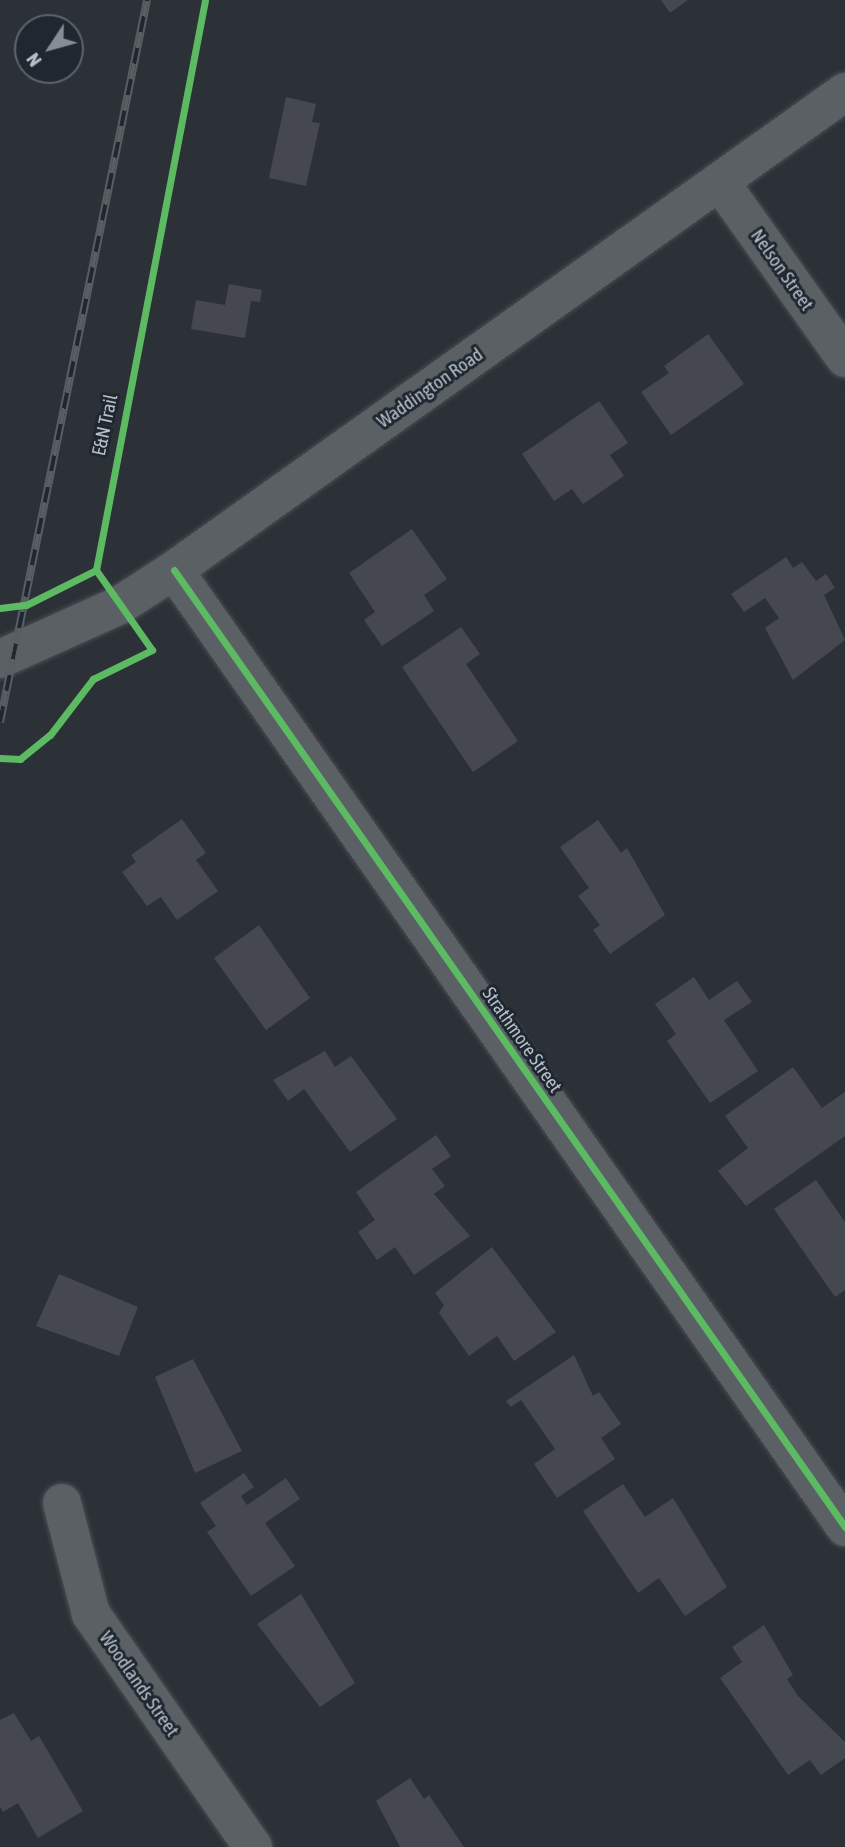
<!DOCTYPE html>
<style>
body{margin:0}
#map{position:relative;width:845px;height:1847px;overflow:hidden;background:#2c3137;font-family:"Asap Condensed",sans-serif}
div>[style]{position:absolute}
.building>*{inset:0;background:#45494f}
.roads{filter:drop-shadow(0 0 2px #4a4d52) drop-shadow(0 0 2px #4a4d52)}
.minor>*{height:38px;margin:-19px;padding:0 19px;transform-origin:19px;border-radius:19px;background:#5b6065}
.tertiary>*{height:38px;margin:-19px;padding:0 19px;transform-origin:19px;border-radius:19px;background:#5b6065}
.rail>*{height:8px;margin-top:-4px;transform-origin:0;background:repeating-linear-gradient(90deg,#1f2831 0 16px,#595e63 0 32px);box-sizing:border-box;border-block:2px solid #595e63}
.cycleway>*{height:7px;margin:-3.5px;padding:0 3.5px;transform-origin:3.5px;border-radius:3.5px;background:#5cba63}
span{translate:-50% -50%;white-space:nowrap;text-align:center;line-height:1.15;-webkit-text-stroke:6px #1f2831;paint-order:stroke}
.street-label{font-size:19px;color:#b6bec7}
.north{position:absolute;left:14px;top:14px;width:70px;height:70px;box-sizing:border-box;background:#1f2831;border:2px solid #5b646d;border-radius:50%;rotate:234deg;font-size:19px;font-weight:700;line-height:28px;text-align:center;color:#b6bec7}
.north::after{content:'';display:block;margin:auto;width:24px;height:32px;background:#868d95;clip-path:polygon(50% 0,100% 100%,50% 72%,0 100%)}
</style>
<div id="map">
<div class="building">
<div style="clip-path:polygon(661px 0,688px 0,670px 13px)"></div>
<div style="clip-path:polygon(286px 97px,316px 104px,312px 122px,320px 123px,306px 186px,269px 178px)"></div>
<div style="clip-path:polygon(229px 284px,262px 290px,260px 302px,251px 301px,245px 338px,191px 329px,196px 300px,225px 305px)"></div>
<div style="clip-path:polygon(708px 334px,744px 384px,671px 435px,641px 392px,669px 373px,664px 366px)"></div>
<div style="clip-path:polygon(599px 401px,628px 443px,610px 455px,624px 476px,583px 504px,572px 489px,554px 501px,522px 454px)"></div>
<div style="clip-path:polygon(412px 529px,447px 579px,424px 595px,434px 611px,382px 646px,364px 620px,375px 612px,349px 573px)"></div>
<div style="clip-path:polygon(786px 557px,793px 568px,802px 562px,816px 581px,826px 574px,835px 588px,824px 595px,845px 640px,793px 680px,765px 628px,779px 618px,765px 598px,744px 612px,731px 594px)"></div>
<div style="clip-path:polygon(461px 627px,480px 654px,466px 664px,518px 741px,473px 772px,402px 667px)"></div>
<div style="clip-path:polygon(182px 819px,206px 853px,196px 860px,218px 891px,177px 920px,161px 897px,147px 906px,122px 872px,136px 862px,131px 855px)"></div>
<div style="clip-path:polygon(598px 820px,621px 853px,627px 848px,665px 915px,610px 954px,593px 930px,600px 925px,578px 896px,589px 888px,560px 847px)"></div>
<div style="clip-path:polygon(259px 925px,310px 998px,266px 1030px,214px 958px)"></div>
<div style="clip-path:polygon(694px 977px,709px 1000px,737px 981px,752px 1002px,724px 1020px,758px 1071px,710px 1103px,667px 1041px,676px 1034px,655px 1004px)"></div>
<div style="clip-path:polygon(325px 1051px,335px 1067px,351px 1056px,397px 1119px,350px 1152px,304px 1089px,288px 1101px,273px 1080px)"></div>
<div style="clip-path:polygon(793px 1067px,822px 1108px,845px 1092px,845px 1136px,746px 1206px,718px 1171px,748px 1148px,725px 1116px)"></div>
<div style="clip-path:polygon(436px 1135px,451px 1156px,432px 1169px,445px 1186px,434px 1194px,470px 1236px,414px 1275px,395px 1247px,377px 1260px,358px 1232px,375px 1220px,356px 1192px)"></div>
<div style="clip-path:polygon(816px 1180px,845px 1222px,845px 1290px,835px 1297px,774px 1209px)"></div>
<div style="clip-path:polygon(492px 1247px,556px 1332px,514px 1361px,497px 1336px,469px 1356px,439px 1313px,444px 1305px,435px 1293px)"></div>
<div style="clip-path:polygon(59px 1274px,138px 1307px,119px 1356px,36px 1326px)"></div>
<div style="clip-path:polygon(574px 1355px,593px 1396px,599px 1392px,621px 1424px,601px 1438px,615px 1459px,557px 1498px,534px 1464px,555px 1449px,521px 1400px,511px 1407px,506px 1401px)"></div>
<div style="clip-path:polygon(193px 1359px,242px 1451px,195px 1473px,155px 1377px)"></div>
<div style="clip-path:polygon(244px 1473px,254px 1487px,241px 1496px,247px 1505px,286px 1478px,300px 1499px,265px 1523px,295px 1566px,251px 1596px,207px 1532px,216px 1526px,200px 1503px)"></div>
<div style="clip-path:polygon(623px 1484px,645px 1517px,673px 1498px,727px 1587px,685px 1616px,659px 1578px,638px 1593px,583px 1511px)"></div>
<div style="clip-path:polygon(301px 1594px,355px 1683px,320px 1707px,257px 1624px)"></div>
<div style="clip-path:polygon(764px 1625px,793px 1675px,787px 1679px,798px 1696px,845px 1742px,845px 1758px,821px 1775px,810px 1760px,788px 1775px,720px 1678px,742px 1662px,732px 1647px)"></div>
<div style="clip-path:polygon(14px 1713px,31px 1741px,39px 1736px,83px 1811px,38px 1838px,18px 1803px,3px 1812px,0 1807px,0 1720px)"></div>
<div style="clip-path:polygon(410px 1778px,424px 1799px,429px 1795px,464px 1847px,400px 1847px,376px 1801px)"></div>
</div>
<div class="roads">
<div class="minor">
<div style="left:720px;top:182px;width:216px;rotate:54.6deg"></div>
<div style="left:62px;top:1503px;width:115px;rotate:75.4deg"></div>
<div style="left:91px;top:1614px;width:284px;rotate:55.2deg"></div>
</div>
<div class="tertiary">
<div style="left:174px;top:570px;width:1169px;rotate:54.96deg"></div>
<div style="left:0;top:659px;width:132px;rotate:-24.2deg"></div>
<div style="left:120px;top:605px;width:64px;rotate:-32.9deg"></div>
<div style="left:174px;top:570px;width:824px;rotate:-35.46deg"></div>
</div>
</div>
<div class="rail">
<div style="left:0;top:722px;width:737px;rotate:-78.49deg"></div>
</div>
<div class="cycleway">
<div style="left:174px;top:570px;width:1169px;rotate:54.96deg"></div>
<div style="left:0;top:608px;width:26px;rotate:-7deg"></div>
<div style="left:26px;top:605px;width:78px;rotate:-26.6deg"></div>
<div style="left:0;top:758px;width:20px;rotate:3deg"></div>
<div style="left:20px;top:759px;width:38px;rotate:-39deg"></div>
<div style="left:50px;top:735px;width:71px;rotate:-52.5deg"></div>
<div style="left:93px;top:679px;width:66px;rotate:-26.2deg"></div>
<div style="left:152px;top:650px;width:98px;rotate:-125deg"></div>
<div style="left:96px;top:570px;width:580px;rotate:-79.17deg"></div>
</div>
<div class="street-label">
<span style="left:782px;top:270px;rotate:55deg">Nelson Street</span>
<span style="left:430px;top:388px;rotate:-35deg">Waddington Road</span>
<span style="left:105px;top:425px;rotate:-78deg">E&amp;N Trail</span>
<span style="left:522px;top:1040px;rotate:55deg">Strathmore Street</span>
<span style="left:139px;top:1684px;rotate:55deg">Woodlands Street</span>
</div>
<div class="north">N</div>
</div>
